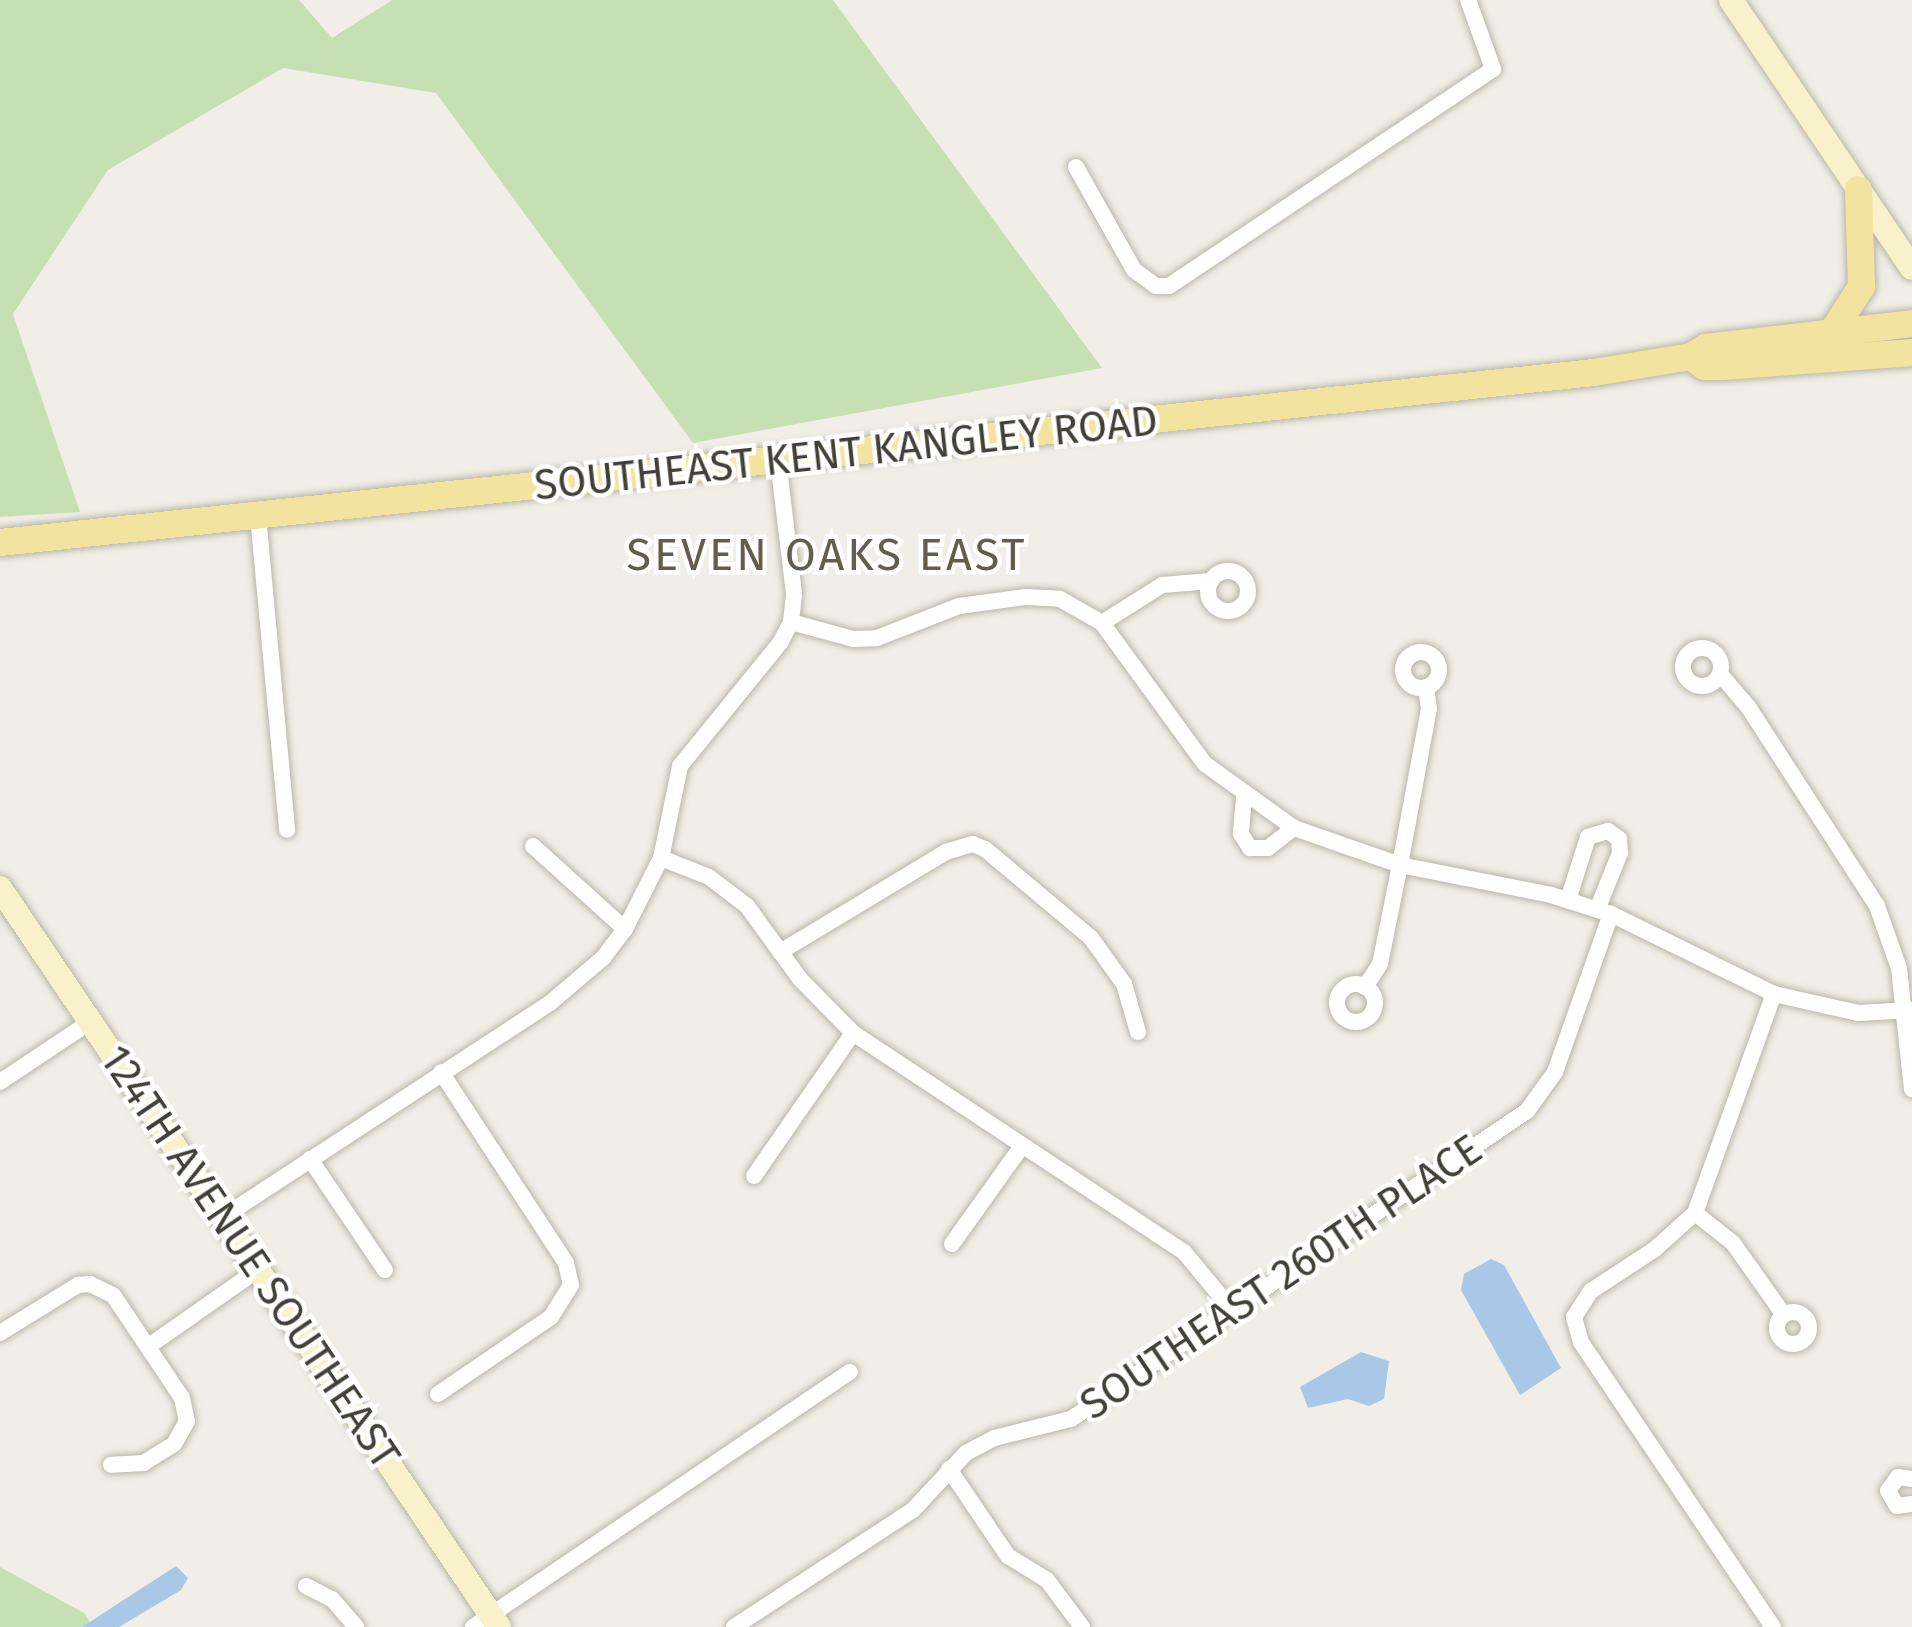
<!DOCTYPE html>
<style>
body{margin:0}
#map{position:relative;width:1912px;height:1627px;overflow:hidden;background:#f0eee6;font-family:"Fira Sans",sans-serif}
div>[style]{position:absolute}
.green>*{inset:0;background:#c7e0b3}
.water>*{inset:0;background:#a9c7e7}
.roads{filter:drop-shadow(0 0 3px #bbb7a9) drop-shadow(0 0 3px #bbb7a9)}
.street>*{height:16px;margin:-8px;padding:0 8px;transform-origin:8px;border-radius:8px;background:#fff}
.street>.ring{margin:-8px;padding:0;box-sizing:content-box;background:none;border:16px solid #fff;border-radius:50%}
.secondary>*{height:24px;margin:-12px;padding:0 12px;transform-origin:12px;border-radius:12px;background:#f8f1c9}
.primary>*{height:27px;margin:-13.5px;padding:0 13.5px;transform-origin:13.5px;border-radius:13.5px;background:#f2e39e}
span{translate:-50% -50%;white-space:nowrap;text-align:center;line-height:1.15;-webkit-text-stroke:9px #fff;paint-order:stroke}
.street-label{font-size:42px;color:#423f36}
.neighbourhood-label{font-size:45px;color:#645d4e;letter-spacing:3px}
</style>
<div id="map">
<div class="green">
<div style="clip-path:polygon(0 0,299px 0,332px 38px,392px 0,833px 0,1102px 368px,693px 443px,436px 93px,283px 68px,108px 170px,13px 314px,80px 512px,0 517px)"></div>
<div style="clip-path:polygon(0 1567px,84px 1613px,93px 1627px,0 1627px)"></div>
</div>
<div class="water">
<div style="clip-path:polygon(1491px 1259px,1504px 1265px,1561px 1368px,1520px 1395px,1461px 1290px,1464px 1274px)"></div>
<div style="clip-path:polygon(1361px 1352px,1389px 1361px,1384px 1399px,1369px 1406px,1348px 1399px,1308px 1408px,1300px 1387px)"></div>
<div style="clip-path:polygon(176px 1566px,188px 1578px,181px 1590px,119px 1627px,82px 1627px)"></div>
</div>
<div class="roads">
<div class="street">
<div style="left:1076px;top:167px;width:118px;rotate:60.6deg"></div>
<div style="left:1134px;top:270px;width:27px;rotate:36deg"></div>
<div style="left:1156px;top:286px;width:13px"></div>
<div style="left:1169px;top:286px;width:390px;rotate:-33.8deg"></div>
<div style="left:1493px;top:69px;width:73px;rotate:-109.9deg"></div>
<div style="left:258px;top:516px;width:315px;rotate:84.7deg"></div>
<div class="ring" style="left:1208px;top:571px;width:24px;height:24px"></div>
<div style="left:791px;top:622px;width:64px;rotate:15.3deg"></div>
<div style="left:853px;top:639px;width:24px;rotate:-2deg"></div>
<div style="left:877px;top:638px;width:88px;rotate:-21.3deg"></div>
<div style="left:959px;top:606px;width:68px;rotate:-7.7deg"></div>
<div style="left:1026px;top:597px;width:34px;rotate:3deg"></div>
<div style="left:1060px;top:599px;width:48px;rotate:29.7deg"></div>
<div style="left:1102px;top:623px;width:175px;rotate:53.9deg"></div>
<div style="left:1205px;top:764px;width:110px;rotate:35.7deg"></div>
<div style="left:1294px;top:828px;width:112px;rotate:19.2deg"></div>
<div style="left:1400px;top:865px;width:154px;rotate:11.2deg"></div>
<div style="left:1551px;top:895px;width:63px;rotate:17.6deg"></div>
<div style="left:1611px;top:914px;width:182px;rotate:26.1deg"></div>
<div style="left:1774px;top:994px;width:86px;rotate:12.7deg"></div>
<div style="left:1858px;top:1013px;width:54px;rotate:-3.2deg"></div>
<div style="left:1102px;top:623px;width:71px;rotate:-32.3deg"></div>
<div style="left:1162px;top:585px;width:49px;rotate:-4.7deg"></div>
<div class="ring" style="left:1683px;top:648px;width:22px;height:22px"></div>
<div class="ring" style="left:1403px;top:652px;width:20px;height:20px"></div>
<div style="left:1720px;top:674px;width:45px;rotate:49.5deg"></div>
<div style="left:1749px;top:708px;width:236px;rotate:57.1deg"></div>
<div style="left:1877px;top:906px;width:66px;rotate:70.5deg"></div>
<div style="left:1899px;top:968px;width:122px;rotate:83.9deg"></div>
<div style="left:1244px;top:797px;width:37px;rotate:95deg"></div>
<div style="left:1241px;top:834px;width:17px;rotate:57deg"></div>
<div style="left:1250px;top:848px;width:18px"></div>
<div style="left:1268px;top:848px;width:33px;rotate:-38deg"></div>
<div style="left:533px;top:846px;width:124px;rotate:42.1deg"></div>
<div style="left:661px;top:858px;width:52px;rotate:21.6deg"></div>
<div style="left:709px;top:877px;width:48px;rotate:37.3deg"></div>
<div style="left:747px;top:906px;width:90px;rotate:54deg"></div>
<div style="left:800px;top:979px;width:76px;rotate:45.5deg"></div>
<div style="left:853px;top:1033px;width:397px;rotate:33.5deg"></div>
<div style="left:1184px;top:1252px;width:75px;rotate:50.4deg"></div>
<div style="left:1568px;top:900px;width:66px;rotate:-72.4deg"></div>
<div style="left:1588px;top:837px;width:21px;rotate:-17deg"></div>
<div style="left:1608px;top:831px;width:14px;rotate:36deg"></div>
<div style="left:1619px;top:839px;width:14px;rotate:86deg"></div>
<div style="left:1620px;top:853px;width:61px;rotate:112deg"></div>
<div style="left:780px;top:952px;width:194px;rotate:-31.1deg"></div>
<div style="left:946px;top:852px;width:28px;rotate:-17deg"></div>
<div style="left:973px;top:844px;width:13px;rotate:23deg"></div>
<div style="left:985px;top:849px;width:138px;rotate:40deg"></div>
<div style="left:1091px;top:938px;width:57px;rotate:54.3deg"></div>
<div style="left:1124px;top:984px;width:50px;rotate:73.7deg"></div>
<div class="ring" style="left:1337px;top:984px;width:22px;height:22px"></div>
<div style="left:1365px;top:987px;width:27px;rotate:-57deg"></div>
<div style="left:1380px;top:964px;width:101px;rotate:-78.6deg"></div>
<div style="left:1400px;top:865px;width:159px;rotate:-79.5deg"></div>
<div style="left:1429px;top:709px;width:22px;rotate:-98deg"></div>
<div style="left:0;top:1082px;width:108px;rotate:-33.7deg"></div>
<div style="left:310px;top:1159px;width:134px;rotate:56deg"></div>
<div style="left:754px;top:1176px;width:174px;rotate:-55.3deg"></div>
<div style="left:1695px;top:1213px;width:48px;rotate:38.3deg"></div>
<div style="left:1733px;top:1243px;width:88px;rotate:54.7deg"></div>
<div style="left:223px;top:1217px;width:391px;rotate:-33.2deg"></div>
<div style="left:550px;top:1003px;width:70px;rotate:-40.3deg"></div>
<div style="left:603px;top:958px;width:36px;rotate:-53deg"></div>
<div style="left:625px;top:929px;width:80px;rotate:-63.1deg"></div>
<div style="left:661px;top:858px;width:94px;rotate:-78.3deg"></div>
<div style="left:680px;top:766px;width:159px;rotate:-50.9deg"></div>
<div style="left:780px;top:643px;width:24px;rotate:-62deg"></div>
<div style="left:791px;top:622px;width:28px;rotate:-84deg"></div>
<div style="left:794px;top:594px;width:135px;rotate:-96.8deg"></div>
<div style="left:952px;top:1244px;width:120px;rotate:-54.5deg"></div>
<div class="ring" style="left:1777px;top:1312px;width:16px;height:16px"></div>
<div style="left:0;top:1333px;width:92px;rotate:-31.6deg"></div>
<div style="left:78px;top:1285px;width:12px;rotate:-5deg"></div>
<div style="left:90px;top:1284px;width:25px;rotate:26deg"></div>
<div style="left:113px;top:1295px;width:124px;rotate:56.2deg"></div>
<div style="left:182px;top:1398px;width:24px;rotate:78deg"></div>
<div style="left:187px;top:1421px;width:26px;rotate:119deg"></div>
<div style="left:174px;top:1444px;width:36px;rotate:148deg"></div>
<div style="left:144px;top:1463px;width:33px;rotate:177deg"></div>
<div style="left:149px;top:1346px;width:134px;rotate:-35deg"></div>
<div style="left:438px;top:1394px;width:137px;rotate:-34.3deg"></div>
<div style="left:551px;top:1317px;width:38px;rotate:-58deg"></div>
<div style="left:571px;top:1285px;width:23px;rotate:-103deg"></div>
<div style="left:566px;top:1263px;width:228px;rotate:-123.2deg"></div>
<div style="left:949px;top:1469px;width:105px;rotate:55.9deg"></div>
<div style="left:1008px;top:1556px;width:46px;rotate:31.6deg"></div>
<div style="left:1047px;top:1580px;width:59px;rotate:53.3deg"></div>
<div style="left:1912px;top:1479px;width:14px;rotate:-172deg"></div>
<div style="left:1898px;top:1477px;width:17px;rotate:126deg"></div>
<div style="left:1888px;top:1491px;width:17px;rotate:59deg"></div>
<div style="left:1897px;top:1506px;width:15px;rotate:-8deg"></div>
<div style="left:306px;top:1586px;width:29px;rotate:27deg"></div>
<div style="left:332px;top:1599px;width:37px;rotate:49deg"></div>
<div style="left:473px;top:1627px;width:455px;rotate:-34.1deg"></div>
<div style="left:734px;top:1627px;width:214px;rotate:-33.2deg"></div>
<div style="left:913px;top:1510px;width:78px;rotate:-47.1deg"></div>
<div style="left:966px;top:1453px;width:32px;rotate:-28deg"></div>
<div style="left:994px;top:1438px;width:79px;rotate:-13.9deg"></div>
<div style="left:1071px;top:1419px;width:550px;rotate:-34.04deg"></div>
<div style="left:1527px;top:1111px;width:48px;rotate:-54.3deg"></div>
<div style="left:1555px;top:1072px;width:168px;rotate:-70.5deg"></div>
<div style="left:1773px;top:1627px;width:344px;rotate:-124deg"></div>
<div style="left:1581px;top:1342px;width:26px;rotate:-106deg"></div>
<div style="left:1574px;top:1317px;width:31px;rotate:-57deg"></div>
<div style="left:1591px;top:1291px;width:77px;rotate:-33.3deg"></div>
<div style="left:1655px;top:1249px;width:54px;rotate:-42deg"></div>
<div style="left:1695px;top:1213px;width:233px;rotate:-70.2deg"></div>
</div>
<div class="secondary">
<div style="left:1731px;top:0;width:323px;rotate:56deg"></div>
<div style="left:0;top:888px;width:892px;rotate:55.97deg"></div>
</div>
<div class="primary">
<div style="left:1832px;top:331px;width:54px;rotate:-57.2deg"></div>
<div style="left:1861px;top:286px;width:97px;rotate:-91.8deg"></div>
<div style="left:1691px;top:356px;width:16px;rotate:38deg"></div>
<div style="left:1704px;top:366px;width:18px"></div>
<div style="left:1722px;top:366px;width:191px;rotate:-4.2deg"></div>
<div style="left:0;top:542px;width:1602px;rotate:-6.09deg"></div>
<div style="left:1593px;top:372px;width:99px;rotate:-9.3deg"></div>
<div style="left:1691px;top:356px;width:17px;rotate:-33deg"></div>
<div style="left:1705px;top:347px;width:208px;rotate:-6.6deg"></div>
</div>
</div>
<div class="street-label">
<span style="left:846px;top:453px;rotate:-6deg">SOUTHEAST KENT KANGLEY ROAD</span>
<span style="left:250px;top:1257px;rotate:56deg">124TH AVENUE SOUTHEAST</span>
<span style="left:1281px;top:1277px;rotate:-34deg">SOUTHEAST 260TH PLACE</span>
</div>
<div class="neighbourhood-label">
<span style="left:827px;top:556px">SEVEN OAKS EAST</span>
</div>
</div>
